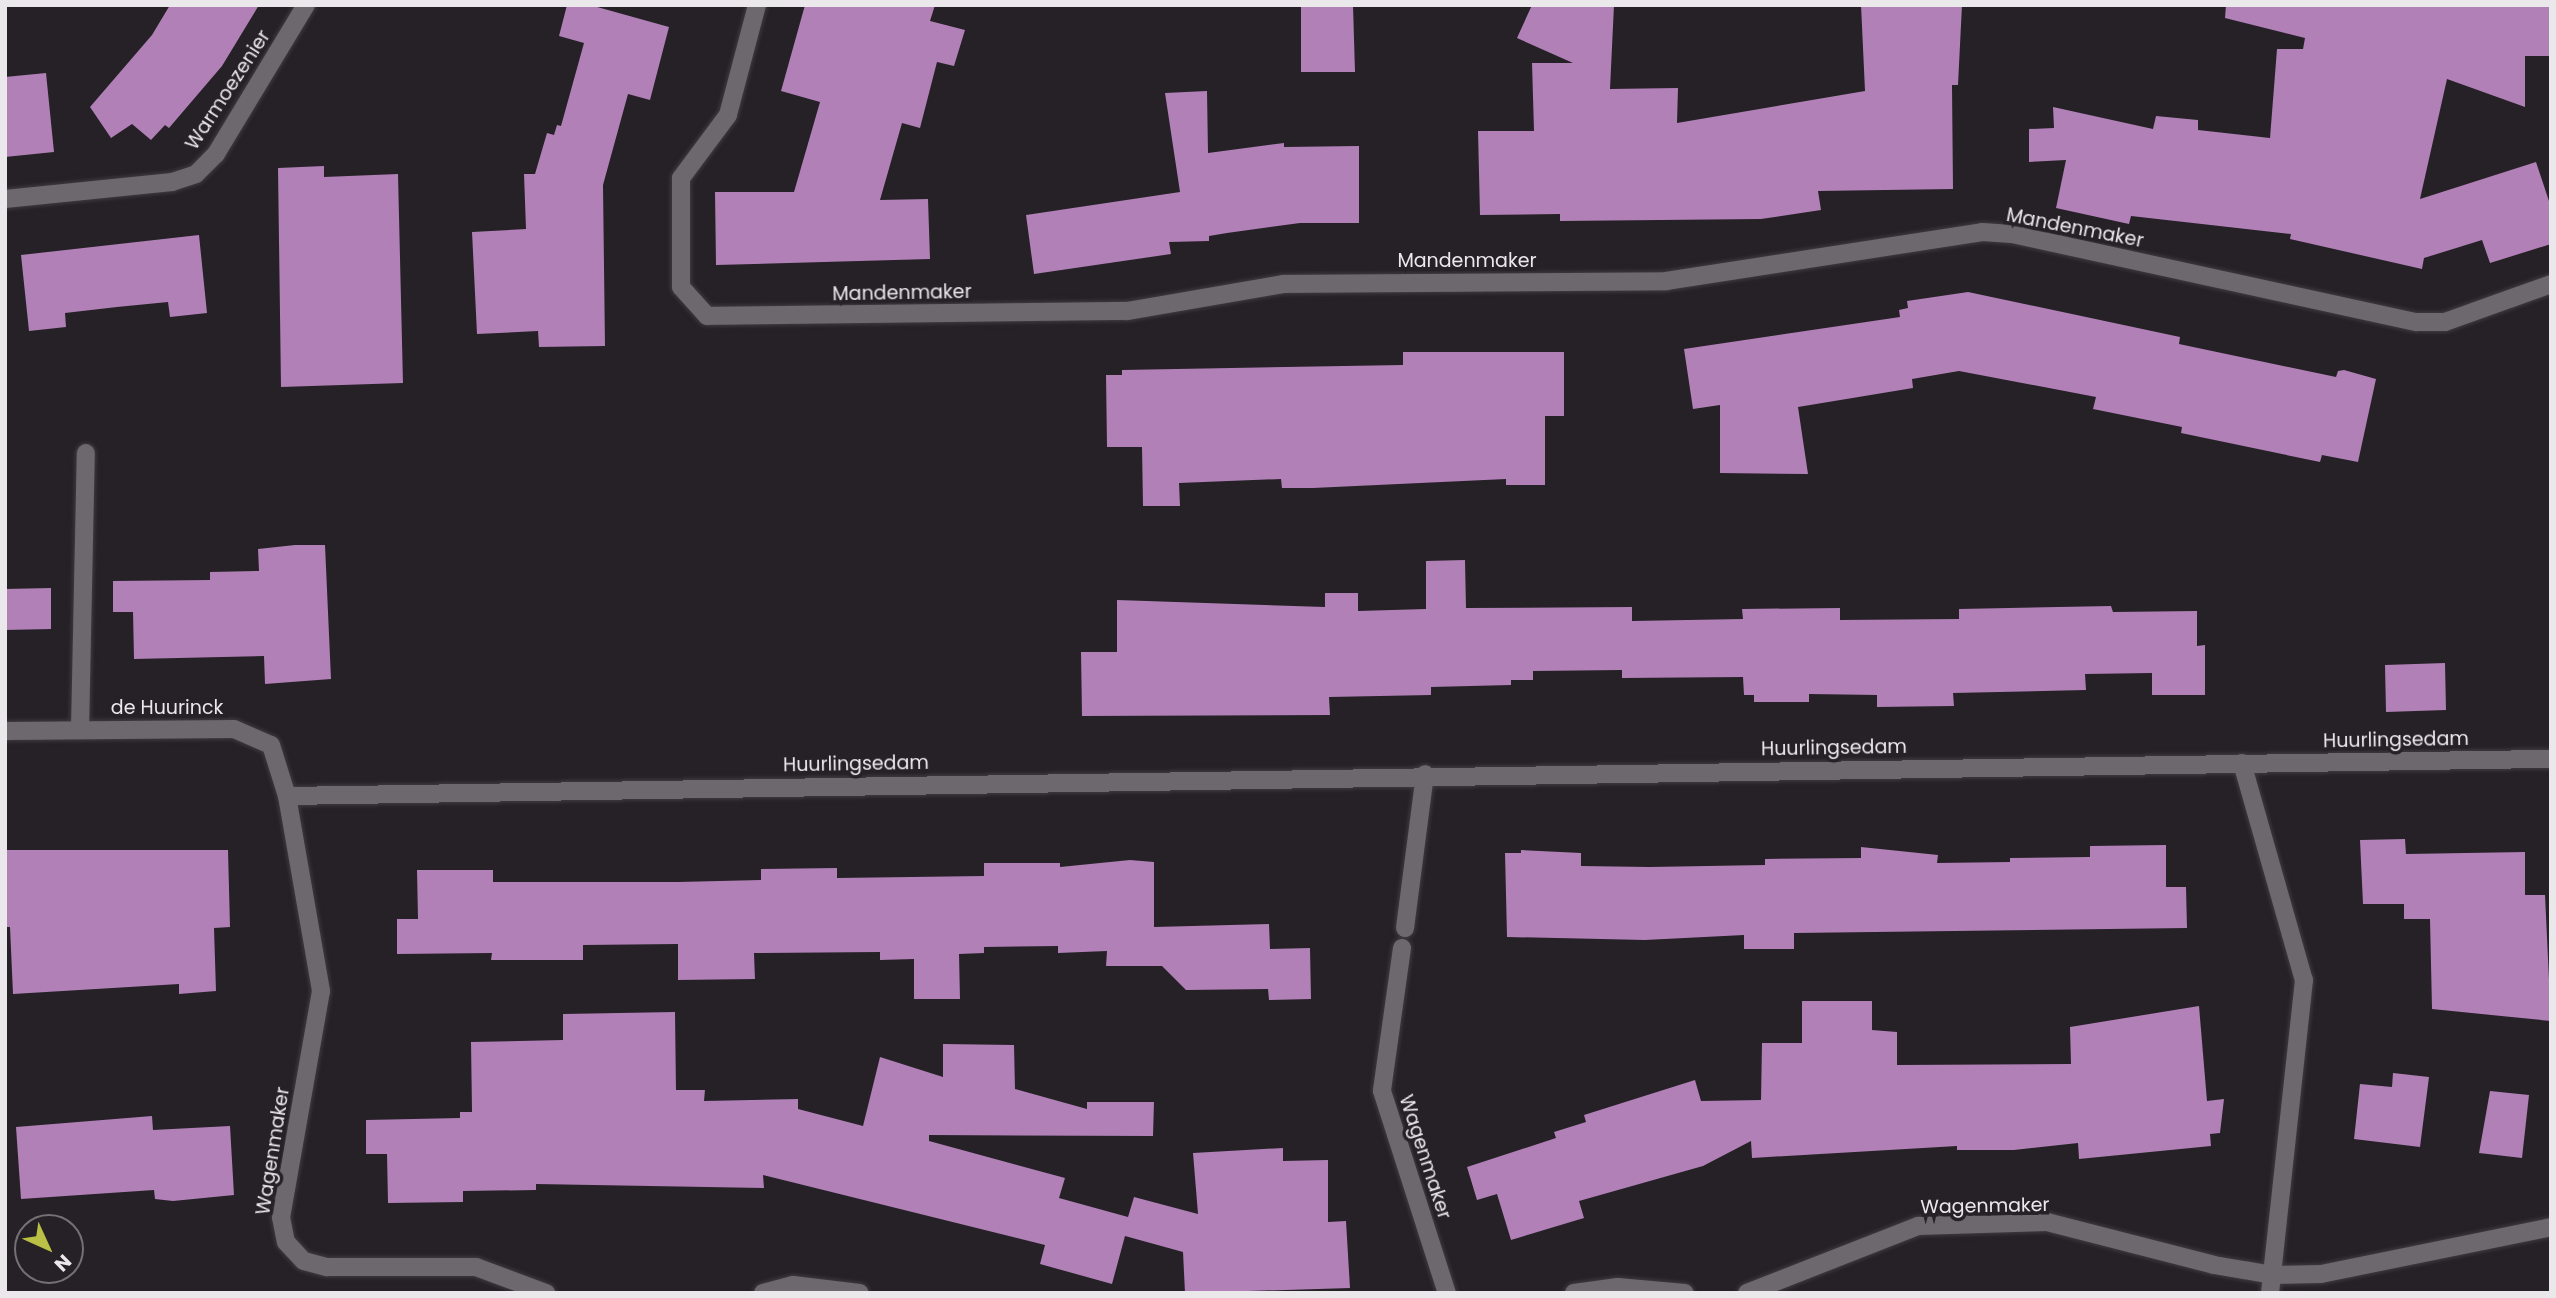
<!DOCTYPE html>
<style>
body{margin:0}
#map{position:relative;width:2556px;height:1298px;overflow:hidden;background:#252126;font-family:Poppins,sans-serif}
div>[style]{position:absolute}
.building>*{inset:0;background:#b080b7}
.roads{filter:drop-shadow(0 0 2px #3f3b3f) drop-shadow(0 0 2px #3f3b3f)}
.service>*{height:18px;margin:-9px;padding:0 9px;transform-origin:9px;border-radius:9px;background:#6d686e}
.minor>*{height:18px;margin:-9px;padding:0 9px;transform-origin:9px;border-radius:9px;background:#6d686e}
span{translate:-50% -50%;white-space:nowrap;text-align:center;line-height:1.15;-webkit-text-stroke:7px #252126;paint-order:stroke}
.street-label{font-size:19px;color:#ebe8eb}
.frame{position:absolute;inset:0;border:7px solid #ebe8eb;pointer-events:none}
.north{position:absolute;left:14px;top:1214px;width:70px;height:70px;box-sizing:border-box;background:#252126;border:2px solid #747175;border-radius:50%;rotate:135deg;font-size:19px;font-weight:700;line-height:28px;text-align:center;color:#ebe8eb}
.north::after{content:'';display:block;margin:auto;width:24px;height:32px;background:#bac046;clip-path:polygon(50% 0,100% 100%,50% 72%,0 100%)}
</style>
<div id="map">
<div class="building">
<div style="clip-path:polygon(170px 5px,259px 5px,222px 66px,169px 128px,165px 125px,151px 140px,132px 124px,111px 138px,90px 107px,152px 35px)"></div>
<div style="clip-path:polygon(567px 5px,590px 5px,669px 27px,650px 100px,628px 94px,603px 185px,605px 346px,539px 347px,538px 331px,477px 334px,472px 232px,526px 229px,524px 174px,535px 174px,547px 133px,554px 135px,557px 125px,561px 126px,584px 43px,559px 36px)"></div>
<div style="clip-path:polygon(805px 5px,935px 5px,930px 21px,965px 30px,954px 66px,937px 62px,920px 128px,902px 123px,880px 200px,928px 199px,930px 259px,716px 265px,715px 192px,794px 192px,820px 102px,781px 91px)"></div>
<div style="clip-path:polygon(1301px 5px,1353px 5px,1355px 72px,1301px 72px)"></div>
<div style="clip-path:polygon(1532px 5px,1614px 5px,1610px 89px,1678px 88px,1677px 123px,1865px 91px,1861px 5px,1962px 5px,1958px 85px,1952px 85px,1953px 189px,1818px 191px,1821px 210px,1761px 219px,1560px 221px,1560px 214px,1480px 215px,1478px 131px,1534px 131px,1532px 63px,1573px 63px,1517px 38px)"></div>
<div style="clip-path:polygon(2226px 5px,2551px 5px,2551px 56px,2525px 56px,2525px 107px,2447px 79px,2420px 199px,2536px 162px,2551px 207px,2551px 244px,2490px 263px,2482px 240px,2424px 258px,2422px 269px,2290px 239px,2291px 234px,2131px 216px,2129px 224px,2056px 208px,2066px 160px,2029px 162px,2029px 129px,2054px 128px,2053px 107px,2153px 129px,2156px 116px,2198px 120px,2198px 130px,2270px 138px,2277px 49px,2303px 49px,2305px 38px,2225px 18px)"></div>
<div style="clip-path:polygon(46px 73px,54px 152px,5px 157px,5px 77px)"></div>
<div style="clip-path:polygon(1207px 91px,1208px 153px,1284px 143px,1284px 147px,1359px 146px,1359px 223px,1300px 223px,1227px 233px,1209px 236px,1209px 241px,1169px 242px,1171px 254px,1034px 274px,1026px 215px,1180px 192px,1165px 93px)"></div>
<div style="clip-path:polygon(324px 166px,324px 177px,398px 174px,403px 383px,281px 387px,278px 168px)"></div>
<div style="clip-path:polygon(199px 235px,207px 313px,170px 317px,168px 302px,117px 307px,65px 313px,66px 327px,29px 331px,21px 255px)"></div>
<div style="clip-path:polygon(1968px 292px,2180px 337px,2179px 344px,2336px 377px,2338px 371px,2344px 370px,2376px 379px,2358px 462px,2322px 455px,2320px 462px,2181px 433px,2182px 427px,2093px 409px,2096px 397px,1959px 371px,1912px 379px,1913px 388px,1798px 407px,1808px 474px,1720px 473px,1720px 405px,1693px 409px,1684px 349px,1900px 317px,1899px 310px,1908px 308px,1907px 301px)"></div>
<div style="clip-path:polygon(1403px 352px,1564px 352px,1564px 416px,1545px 416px,1545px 485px,1506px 485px,1506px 479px,1313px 488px,1282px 488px,1281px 479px,1179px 483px,1180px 506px,1143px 506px,1142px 447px,1107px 447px,1106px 375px,1122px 375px,1122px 370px,1403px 365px)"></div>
<div style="clip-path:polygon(295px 545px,325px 545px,331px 679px,265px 684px,264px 656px,134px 659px,133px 612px,113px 612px,113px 581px,210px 580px,210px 572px,259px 571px,258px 549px)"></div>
<div style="clip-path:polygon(1465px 560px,1466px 608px,1632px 607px,1632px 621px,1743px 619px,1742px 609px,1840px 608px,1840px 620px,1959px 619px,1959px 609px,2111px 606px,2113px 612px,2197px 611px,2197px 646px,2205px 645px,2205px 695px,2152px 695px,2152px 673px,2085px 674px,2086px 690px,1953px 693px,1954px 706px,1877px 707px,1877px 695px,1809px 694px,1809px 702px,1754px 702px,1754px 695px,1744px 695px,1743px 677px,1622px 678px,1622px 670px,1533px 671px,1533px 680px,1511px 680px,1511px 685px,1431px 687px,1431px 695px,1329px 697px,1330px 715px,1082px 716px,1081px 652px,1117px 652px,1117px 600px,1325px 607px,1325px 593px,1358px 593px,1358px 611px,1426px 609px,1426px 561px)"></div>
<div style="clip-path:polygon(51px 588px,51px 629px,5px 630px,5px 589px)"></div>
<div style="clip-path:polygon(2445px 663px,2446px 710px,2386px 712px,2385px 665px)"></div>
<div style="clip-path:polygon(2405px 839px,2406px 854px,2525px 852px,2525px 895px,2545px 895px,2551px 1021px,2432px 1009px,2430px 919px,2404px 919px,2404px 904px,2363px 904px,2360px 840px)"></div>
<div style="clip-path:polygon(2166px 845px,2166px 887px,2186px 887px,2187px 928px,1794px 933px,1794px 949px,1744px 949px,1744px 935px,1645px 940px,1507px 937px,1505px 853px,1521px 853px,1521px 850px,1581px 853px,1581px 866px,1649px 867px,1765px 865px,1765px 859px,1861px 858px,1861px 847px,1938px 855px,1937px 863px,2010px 862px,2010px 858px,2090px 857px,2090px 846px)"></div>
<div style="clip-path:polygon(5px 850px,228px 850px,230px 927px,214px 928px,216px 991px,179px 994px,179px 984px,13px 994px,10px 927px,5px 927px)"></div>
<div style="clip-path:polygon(1130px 860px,1154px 862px,1154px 927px,1269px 924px,1270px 949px,1310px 948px,1311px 999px,1269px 1000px,1268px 989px,1186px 990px,1162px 966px,1106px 966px,1107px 951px,1058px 953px,1058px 946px,984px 947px,984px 953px,959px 954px,960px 999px,914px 999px,914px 959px,880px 960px,880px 952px,754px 953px,755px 979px,678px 980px,678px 944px,583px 945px,583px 960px,491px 960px,492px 953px,397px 954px,397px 919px,418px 919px,417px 870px,493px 870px,493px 882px,678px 882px,761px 880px,761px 869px,837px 868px,837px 878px,984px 876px,984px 863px,1060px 863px,1060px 867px)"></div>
<div style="clip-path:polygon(1802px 1001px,1872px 1001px,1872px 1030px,1897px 1032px,1897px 1065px,2071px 1064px,2070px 1027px,2199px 1006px,2207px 1101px,2224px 1099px,2220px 1133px,2210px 1134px,2211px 1146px,2079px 1159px,2078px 1143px,2014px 1150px,1957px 1150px,1957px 1146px,1752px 1158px,1751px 1141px,1703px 1166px,1579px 1201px,1584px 1218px,1511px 1240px,1497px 1194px,1477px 1200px,1467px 1167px,1556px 1138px,1554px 1132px,1586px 1122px,1584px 1115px,1695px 1080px,1701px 1101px,1761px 1100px,1762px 1043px,1802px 1043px)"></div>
<div style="clip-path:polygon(675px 1012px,676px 1090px,705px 1090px,704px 1101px,798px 1099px,798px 1109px,863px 1126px,880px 1057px,943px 1077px,943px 1044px,1014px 1045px,1015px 1089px,1087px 1109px,1087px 1102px,1154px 1102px,1153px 1136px,929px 1135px,929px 1141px,1065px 1178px,1059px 1198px,1128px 1217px,1134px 1197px,1198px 1214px,1193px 1153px,1283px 1148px,1283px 1161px,1328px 1160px,1328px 1222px,1346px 1221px,1350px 1288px,1185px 1293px,1183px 1252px,1125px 1236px,1112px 1284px,1040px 1264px,1045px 1245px,763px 1175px,764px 1188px,536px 1184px,536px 1190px,463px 1191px,463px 1202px,388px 1203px,387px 1154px,366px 1154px,366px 1120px,460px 1118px,460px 1112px,472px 1112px,471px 1042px,563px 1040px,563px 1014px)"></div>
<div style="clip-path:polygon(2393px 1073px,2429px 1077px,2420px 1147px,2354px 1139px,2360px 1084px,2392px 1087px)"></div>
<div style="clip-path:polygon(2490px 1091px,2529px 1095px,2522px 1158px,2479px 1153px)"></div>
<div style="clip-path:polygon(152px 1116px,153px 1130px,230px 1126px,234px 1195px,173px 1201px,155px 1199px,154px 1190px,21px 1199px,16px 1127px)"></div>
</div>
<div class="roads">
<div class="service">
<div style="left:80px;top:730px;width:277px;rotate:-88.8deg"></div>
</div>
<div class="minor">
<div style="left:757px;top:5px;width:114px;rotate:104.8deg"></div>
<div style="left:728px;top:115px;width:79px;rotate:126.7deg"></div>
<div style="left:681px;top:178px;width:109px;rotate:90deg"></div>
<div style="left:681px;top:287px;width:39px;rotate:48deg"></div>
<div style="left:707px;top:316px;width:420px;rotate:-0.7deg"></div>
<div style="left:1127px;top:311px;width:158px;rotate:-9.8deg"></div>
<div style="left:1283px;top:284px;width:383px;rotate:-0.4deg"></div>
<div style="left:1666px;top:281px;width:320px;rotate:-8.8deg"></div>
<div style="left:1982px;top:232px;width:30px;rotate:4deg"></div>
<div style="left:2012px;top:234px;width:414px;rotate:12.3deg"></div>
<div style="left:2417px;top:322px;width:28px"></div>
<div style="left:2445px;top:322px;width:113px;rotate:-19.7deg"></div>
<div style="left:5px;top:199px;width:168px;rotate:-5.8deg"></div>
<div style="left:172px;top:182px;width:25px;rotate:-18deg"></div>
<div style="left:196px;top:174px;width:28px;rotate:-45deg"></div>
<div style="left:216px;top:154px;width:174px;rotate:-58.9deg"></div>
<div style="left:5px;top:731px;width:229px;rotate:-0.5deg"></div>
<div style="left:234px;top:729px;width:40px;rotate:23.4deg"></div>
<div style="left:271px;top:745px;width:53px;rotate:72.6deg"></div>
<div style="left:287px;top:796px;width:198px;rotate:80.1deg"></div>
<div style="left:321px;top:991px;width:230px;rotate:100deg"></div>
<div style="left:281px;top:1217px;width:25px;rotate:79deg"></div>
<div style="left:286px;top:1242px;width:26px;rotate:47deg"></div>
<div style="left:304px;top:1261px;width:24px;rotate:15deg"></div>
<div style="left:327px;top:1267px;width:149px"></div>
<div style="left:476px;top:1267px;width:75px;rotate:20.4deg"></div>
<div style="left:2242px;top:763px;width:226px;rotate:74.1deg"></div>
<div style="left:2304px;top:980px;width:315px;rotate:96.2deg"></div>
<div style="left:287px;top:796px;width:2264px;rotate:-0.94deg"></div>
<div style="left:1405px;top:928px;width:155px;rotate:-82.6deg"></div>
<div style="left:1402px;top:948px;width:144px;rotate:98deg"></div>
<div style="left:1382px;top:1091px;width:212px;rotate:72.2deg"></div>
<div style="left:763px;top:1293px;width:31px;rotate:-15deg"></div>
<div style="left:793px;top:1285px;width:67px;rotate:6.8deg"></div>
<div style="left:1574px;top:1293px;width:44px;rotate:-7.8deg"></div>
<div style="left:1618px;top:1287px;width:67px;rotate:5.1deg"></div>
<div style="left:1747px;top:1293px;width:184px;rotate:-21.4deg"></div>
<div style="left:1918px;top:1226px;width:129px;rotate:-1.8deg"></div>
<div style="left:2047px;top:1222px;width:172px;rotate:14.4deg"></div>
<div style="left:2214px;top:1265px;width:60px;rotate:9.6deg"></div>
<div style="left:2273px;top:1275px;width:48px;rotate:-1.2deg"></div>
<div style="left:2321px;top:1274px;width:235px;rotate:-11.5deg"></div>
</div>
</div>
<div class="street-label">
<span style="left:228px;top:90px;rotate:-57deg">Warmoezenier</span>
<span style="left:2075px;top:228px;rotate:11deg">Mandenmaker</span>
<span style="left:1467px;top:261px">Mandenmaker</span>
<span style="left:902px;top:293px;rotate:-1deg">Mandenmaker</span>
<span style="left:167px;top:708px">de Huurinck</span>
<span style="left:2396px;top:740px;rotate:-1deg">Huurlingsedam</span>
<span style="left:1834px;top:748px;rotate:-1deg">Huurlingsedam</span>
<span style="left:856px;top:764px;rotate:-1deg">Huurlingsedam</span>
<span style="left:273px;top:1151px;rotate:-81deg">Wagenmaker</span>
<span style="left:1425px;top:1157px;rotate:72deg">Wagenmaker</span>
<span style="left:1985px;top:1206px;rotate:-1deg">Wagenmaker</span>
</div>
<div class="frame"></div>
<div class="north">N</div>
</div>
